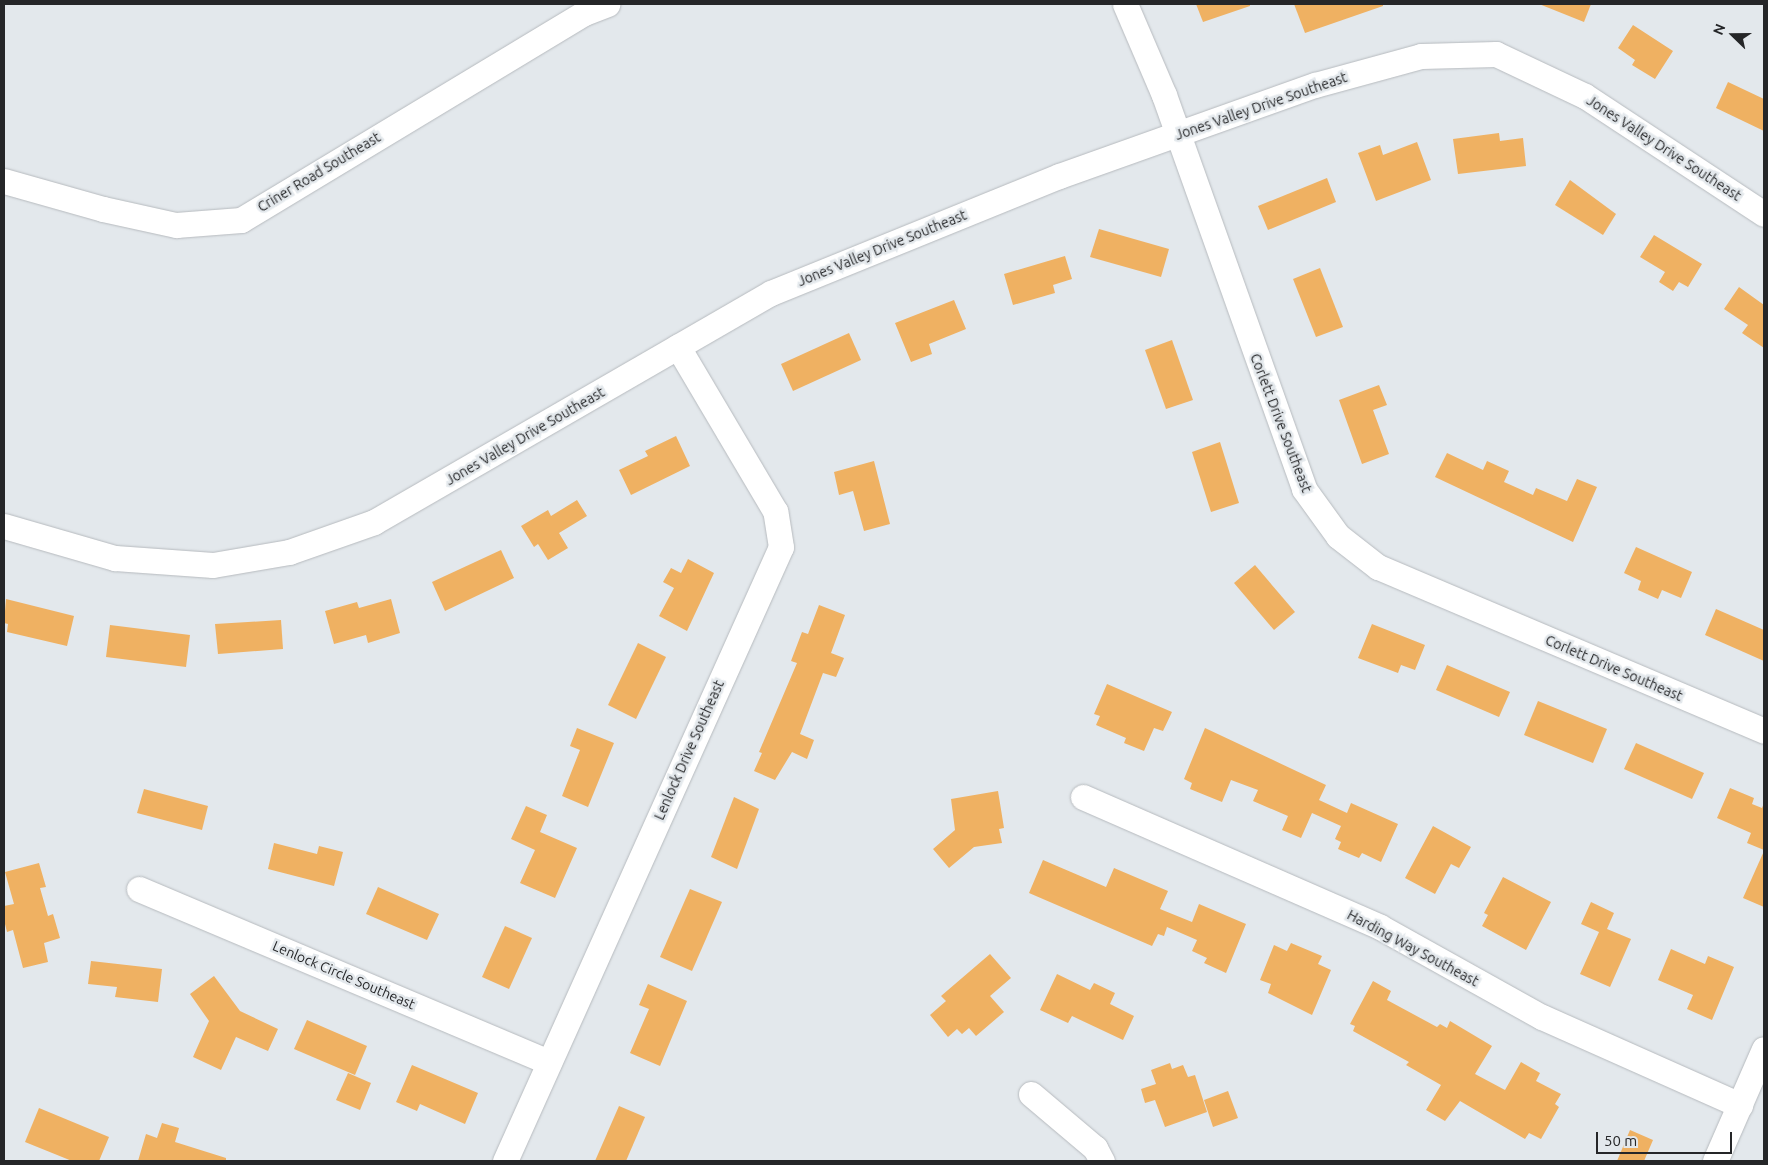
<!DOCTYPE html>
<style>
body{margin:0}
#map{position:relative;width:1768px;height:1165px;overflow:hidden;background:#e3e8ec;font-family:Ubuntu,sans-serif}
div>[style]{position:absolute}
.building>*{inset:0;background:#efb162}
.roads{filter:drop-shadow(0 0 1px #b6babe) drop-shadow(0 0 1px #b6babe)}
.minor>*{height:25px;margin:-12.5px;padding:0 12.5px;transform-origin:12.5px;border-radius:12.5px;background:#fff}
span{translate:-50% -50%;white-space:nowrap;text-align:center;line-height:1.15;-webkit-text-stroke:5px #e3e8ec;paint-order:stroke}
.street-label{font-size:14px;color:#252628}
.frame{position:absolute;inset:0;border:5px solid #252628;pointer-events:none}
.north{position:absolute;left:1708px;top:10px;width:50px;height:50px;-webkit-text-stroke:4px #e3e8ec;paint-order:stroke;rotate:292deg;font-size:14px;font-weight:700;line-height:20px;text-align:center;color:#252628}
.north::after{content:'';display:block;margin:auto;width:18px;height:22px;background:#252628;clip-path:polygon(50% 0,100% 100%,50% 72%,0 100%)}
.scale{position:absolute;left:1596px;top:1132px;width:136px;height:22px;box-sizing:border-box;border:2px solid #252628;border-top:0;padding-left:6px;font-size:15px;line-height:18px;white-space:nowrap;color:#252628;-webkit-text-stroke:4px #e3e8ec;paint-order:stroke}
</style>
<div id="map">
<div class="building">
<div style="clip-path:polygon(1196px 4px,1250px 4px,1250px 6px,1203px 22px)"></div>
<div style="clip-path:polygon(1294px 4px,1383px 4px,1383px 6px,1305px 33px)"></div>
<div style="clip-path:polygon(1539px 4px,1591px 4px,1584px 22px)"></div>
<div style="clip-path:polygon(1633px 25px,1673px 51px,1655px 79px,1632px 65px,1635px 60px,1618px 48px)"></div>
<div style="clip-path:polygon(1728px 82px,1764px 99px,1764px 131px,1716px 108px)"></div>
<div style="clip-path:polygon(1499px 133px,1500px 141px,1523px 138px,1526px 166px,1458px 174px,1453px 139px)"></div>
<div style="clip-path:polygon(1417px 142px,1431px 180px,1376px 201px,1358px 153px,1380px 145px,1383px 155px)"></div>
<div style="clip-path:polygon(1327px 178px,1336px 202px,1268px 230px,1258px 206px)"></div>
<div style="clip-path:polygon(1570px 180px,1616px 214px,1603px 235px,1555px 205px)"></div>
<div style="clip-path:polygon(1099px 229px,1169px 249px,1161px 277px,1090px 257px)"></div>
<div style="clip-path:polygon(1654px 235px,1702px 264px,1688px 287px,1679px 282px,1673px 291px,1659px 282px,1665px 272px,1640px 257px)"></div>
<div style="clip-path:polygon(1065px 256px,1072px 279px,1053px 285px,1055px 293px,1013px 305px,1004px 274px)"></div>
<div style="clip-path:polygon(1320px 268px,1343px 327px,1316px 337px,1293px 279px)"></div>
<div style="clip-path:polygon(1739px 287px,1764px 305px,1764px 348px,1742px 333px,1748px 325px,1724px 309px)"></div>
<div style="clip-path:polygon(954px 300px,966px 329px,929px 344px,932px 354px,911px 362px,895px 323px)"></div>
<div style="clip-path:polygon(849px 333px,861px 360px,793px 391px,781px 364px)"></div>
<div style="clip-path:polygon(1172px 340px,1193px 400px,1166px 409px,1145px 350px)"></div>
<div style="clip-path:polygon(1379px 385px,1387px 405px,1373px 410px,1389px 454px,1362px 464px,1339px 400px)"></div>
<div style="clip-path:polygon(676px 436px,690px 466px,631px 495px,619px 470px,648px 456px,645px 451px)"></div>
<div style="clip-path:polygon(1220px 442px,1239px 503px,1211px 512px,1192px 452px)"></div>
<div style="clip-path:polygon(1447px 453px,1483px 470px,1487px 461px,1509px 471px,1504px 482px,1533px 495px,1536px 488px,1567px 501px,1577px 479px,1597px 487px,1573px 542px,1435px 477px)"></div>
<div style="clip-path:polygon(874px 461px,890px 524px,864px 531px,853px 491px,839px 495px,834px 472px)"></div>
<div style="clip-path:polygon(577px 500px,587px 516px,559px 533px,568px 548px,548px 560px,538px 544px,534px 547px,521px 526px,548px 510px,551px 516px)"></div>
<div style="clip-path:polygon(1636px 547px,1692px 572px,1681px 598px,1662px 590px,1658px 599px,1638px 590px,1641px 581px,1624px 573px)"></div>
<div style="clip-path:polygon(501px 550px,514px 578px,445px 611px,432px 582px)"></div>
<div style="clip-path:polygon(688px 559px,714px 573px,687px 631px,659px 616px,674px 588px,663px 582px,671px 568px,681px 573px)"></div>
<div style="clip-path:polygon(1255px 565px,1295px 612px,1274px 630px,1234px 583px)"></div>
<div style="clip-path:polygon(6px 599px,74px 616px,67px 646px,7px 632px,8px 624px,4px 623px)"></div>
<div style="clip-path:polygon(391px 599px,400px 633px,368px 643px,366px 635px,334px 644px,325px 611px,357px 602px,359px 608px)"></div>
<div style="clip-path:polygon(819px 605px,845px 615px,831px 653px,844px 658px,836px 677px,823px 673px,800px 734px,814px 740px,807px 759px,792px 752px,775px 780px,754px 771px,762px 753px,759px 752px,797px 663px,791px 661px,802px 632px,808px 634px)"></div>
<div style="clip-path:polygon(1716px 609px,1764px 630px,1764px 661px,1705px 635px)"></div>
<div style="clip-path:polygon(281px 620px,283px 649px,218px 654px,215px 624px)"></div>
<div style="clip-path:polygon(1372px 624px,1425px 645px,1415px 670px,1401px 665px,1398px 673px,1358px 658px)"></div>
<div style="clip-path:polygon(110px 625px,190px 635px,186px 667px,106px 657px)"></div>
<div style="clip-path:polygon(638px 643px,666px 657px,636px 719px,608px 705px)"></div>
<div style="clip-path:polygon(1447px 665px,1510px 692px,1499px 717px,1436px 690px)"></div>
<div style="clip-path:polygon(1107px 684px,1172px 712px,1163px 731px,1154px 728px,1144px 751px,1124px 743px,1126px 738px,1096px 725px,1100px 716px,1094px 714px)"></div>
<div style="clip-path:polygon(1538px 701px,1607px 729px,1593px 763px,1524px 735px)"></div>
<div style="clip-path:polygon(577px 728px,614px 743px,588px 807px,562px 796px,580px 750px,570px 746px)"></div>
<div style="clip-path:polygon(1205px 728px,1326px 785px,1319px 800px,1347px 813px,1351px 803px,1398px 824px,1381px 862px,1362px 853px,1359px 858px,1338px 849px,1341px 842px,1335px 839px,1341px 826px,1312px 813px,1301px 838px,1282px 830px,1288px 816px,1253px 801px,1258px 790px,1231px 780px,1222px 802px,1190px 789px,1192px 783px,1184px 779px)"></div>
<div style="clip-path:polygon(1636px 743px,1704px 773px,1692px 799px,1624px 769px)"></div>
<div style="clip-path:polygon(1730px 788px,1754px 798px,1752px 804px,1762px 808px,1764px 803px,1764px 850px,1747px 843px,1751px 833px,1717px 818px)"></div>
<div style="clip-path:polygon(144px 789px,208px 806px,202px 830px,137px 813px)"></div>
<div style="clip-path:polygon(998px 791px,1004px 828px,999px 829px,1002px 843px,974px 847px,949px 868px,933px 849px,955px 830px,951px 799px)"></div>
<div style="clip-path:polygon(734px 797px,759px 809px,737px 869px,711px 857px)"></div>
<div style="clip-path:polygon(526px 806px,547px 815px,540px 832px,577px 848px,555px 898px,520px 883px,535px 850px,511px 839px)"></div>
<div style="clip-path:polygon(1433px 826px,1471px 847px,1459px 868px,1451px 864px,1435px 894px,1405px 878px)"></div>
<div style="clip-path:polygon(274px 843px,317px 854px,319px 846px,343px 852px,334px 886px,268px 869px)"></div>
<div style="clip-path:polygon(1764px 851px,1764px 907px,1743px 898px)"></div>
<div style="clip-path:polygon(1043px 860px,1106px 887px,1114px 868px,1168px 891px,1160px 909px,1192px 922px,1199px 904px,1246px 924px,1226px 973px,1204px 963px,1207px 958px,1192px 951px,1197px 940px,1167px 927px,1164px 936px,1158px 934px,1152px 946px,1029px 893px)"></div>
<div style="clip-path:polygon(39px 863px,46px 887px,40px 888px,48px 916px,53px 914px,60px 938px,44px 943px,48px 962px,23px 968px,13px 930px,7px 932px,4px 920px,4px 906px,14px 904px,5px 872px)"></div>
<div style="clip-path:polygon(1503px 877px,1551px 902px,1526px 950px,1482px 926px,1488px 915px,1484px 913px)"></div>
<div style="clip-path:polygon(378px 887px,439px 914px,427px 940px,366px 914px)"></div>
<div style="clip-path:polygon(690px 889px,722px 902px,692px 971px,660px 957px)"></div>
<div style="clip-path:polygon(1591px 902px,1614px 913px,1607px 929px,1631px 939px,1610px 987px,1580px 974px,1599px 932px,1581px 924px)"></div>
<div style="clip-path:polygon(505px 926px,532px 938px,509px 989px,482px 977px)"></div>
<div style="clip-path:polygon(1291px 943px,1322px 956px,1318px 964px,1331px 970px,1312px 1015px,1268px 993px,1271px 984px,1260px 980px,1274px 945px,1287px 951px)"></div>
<div style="clip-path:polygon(1671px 949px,1705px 964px,1708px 956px,1734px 967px,1712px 1020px,1687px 1009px,1693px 995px,1658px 980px)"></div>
<div style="clip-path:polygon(990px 954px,1011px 978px,990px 996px,1004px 1012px,976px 1036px,969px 1028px,962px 1034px,957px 1029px,948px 1037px,930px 1015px,946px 1001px,941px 996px)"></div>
<div style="clip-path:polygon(91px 961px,162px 969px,158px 1002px,115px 997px,117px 987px,88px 984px)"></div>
<div style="clip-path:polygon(1057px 974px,1090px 990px,1094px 983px,1115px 993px,1110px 1004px,1134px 1016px,1123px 1040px,1072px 1016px,1068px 1023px,1040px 1010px)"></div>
<div style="clip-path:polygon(214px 976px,240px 1011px,278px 1029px,268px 1051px,236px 1037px,221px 1070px,193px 1057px,209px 1021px,190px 994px)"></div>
<div style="clip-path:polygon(1373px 981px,1391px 991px,1387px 1000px,1437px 1027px,1440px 1024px,1447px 1028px,1450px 1021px,1492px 1046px,1475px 1074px,1505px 1090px,1521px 1062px,1540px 1073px,1536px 1081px,1561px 1094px,1555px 1104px,1559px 1107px,1541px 1139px,1529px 1133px,1525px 1139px,1460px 1101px,1445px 1121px,1426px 1110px,1441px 1085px,1406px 1065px,1409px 1062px,1353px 1031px,1355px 1026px,1350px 1024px)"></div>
<div style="clip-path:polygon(648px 984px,687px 1001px,660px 1066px,630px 1053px,649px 1009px,639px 1005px)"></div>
<div style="clip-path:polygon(307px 1020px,367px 1046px,355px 1075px,294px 1049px)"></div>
<div style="clip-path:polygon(1170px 1063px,1172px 1069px,1183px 1065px,1188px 1077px,1195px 1075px,1207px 1112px,1165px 1127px,1155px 1100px,1145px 1103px,1141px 1089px,1156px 1084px,1151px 1070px)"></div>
<div style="clip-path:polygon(412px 1065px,478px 1093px,465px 1124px,420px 1104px,417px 1111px,396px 1102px)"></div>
<div style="clip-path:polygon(348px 1073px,371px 1083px,360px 1110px,336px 1100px)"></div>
<div style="clip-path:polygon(1228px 1091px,1238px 1118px,1213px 1127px,1204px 1100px)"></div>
<div style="clip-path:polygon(619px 1106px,645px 1117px,626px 1161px,595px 1161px)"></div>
<div style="clip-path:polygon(39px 1108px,109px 1137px,99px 1161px,72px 1161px,25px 1142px)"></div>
<div style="clip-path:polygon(162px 1123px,179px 1128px,175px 1142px,226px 1158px,226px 1161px,138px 1161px,146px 1134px,157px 1138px)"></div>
<div style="clip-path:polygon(1630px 1130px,1653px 1140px,1644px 1161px,1617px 1161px)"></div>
</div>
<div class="roads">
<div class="minor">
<div style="left:1125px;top:4px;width:99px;rotate:66.8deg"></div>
<div style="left:1164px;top:95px;width:418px;rotate:70.4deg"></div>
<div style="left:1304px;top:489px;width:58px;rotate:54.1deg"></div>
<div style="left:1338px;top:536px;width:51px;rotate:37.8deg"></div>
<div style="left:1378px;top:567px;width:419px;rotate:23deg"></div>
<div style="left:4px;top:181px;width:103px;rotate:15.8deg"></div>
<div style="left:103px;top:209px;width:75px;rotate:12.4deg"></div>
<div style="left:176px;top:225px;width:65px;rotate:-4.4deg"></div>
<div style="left:241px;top:220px;width:401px;rotate:-31.1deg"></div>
<div style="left:584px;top:13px;width:25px;rotate:-21deg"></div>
<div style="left:4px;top:526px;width:116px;rotate:16.1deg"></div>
<div style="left:115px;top:558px;width:98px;rotate:4.1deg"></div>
<div style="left:213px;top:565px;width:77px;rotate:-9.7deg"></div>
<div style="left:289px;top:552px;width:90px;rotate:-19.4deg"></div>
<div style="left:374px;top:522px;width:458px;rotate:-30deg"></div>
<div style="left:771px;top:293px;width:311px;rotate:-22.1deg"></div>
<div style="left:1059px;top:176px;width:272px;rotate:-19.6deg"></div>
<div style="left:1315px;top:85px;width:110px;rotate:-15.3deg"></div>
<div style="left:1421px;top:56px;width:75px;rotate:-1.5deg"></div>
<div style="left:1496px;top:54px;width:98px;rotate:25.3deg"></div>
<div style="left:1585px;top:96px;width:214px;rotate:33.4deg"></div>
<div style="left:1083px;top:797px;width:324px;rotate:23.6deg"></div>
<div style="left:1380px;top:927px;width:185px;rotate:29.1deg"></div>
<div style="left:1542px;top:1017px;width:217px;rotate:24deg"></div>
<div style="left:139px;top:889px;width:445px;rotate:22.9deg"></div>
<div style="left:1031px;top:1094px;width:84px;rotate:40.2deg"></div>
<div style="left:1095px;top:1148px;width:15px;rotate:62deg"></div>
<div style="left:505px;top:1161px;width:673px;rotate:-65.8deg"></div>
<div style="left:781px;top:547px;width:36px;rotate:-99deg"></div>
<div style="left:775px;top:511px;width:191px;rotate:-120.6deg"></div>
<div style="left:1715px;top:1161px;width:122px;rotate:-66.4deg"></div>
</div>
</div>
<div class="street-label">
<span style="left:1261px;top:106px;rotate:-19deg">Jones Valley Drive Southeast</span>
<span style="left:1664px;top:148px;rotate:33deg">Jones Valley Drive Southeast</span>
<span style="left:319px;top:172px;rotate:-31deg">Criner Road Southeast</span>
<span style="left:882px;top:248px;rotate:-22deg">Jones Valley Drive Southeast</span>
<span style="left:1281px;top:423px;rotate:69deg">Corlett Drive Southeast</span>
<span style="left:525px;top:436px;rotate:-30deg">Jones Valley Drive Southeast</span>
<span style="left:1614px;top:668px;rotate:23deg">Corlett Drive Southeast</span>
<span style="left:689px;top:750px;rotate:-66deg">Lenlock Drive Southeast</span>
<span style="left:1413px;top:948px;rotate:28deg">Harding Way Southeast</span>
<span style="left:344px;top:975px;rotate:23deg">Lenlock Circle Southeast</span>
</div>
<div class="frame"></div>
<div class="north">N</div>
<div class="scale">50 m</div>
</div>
